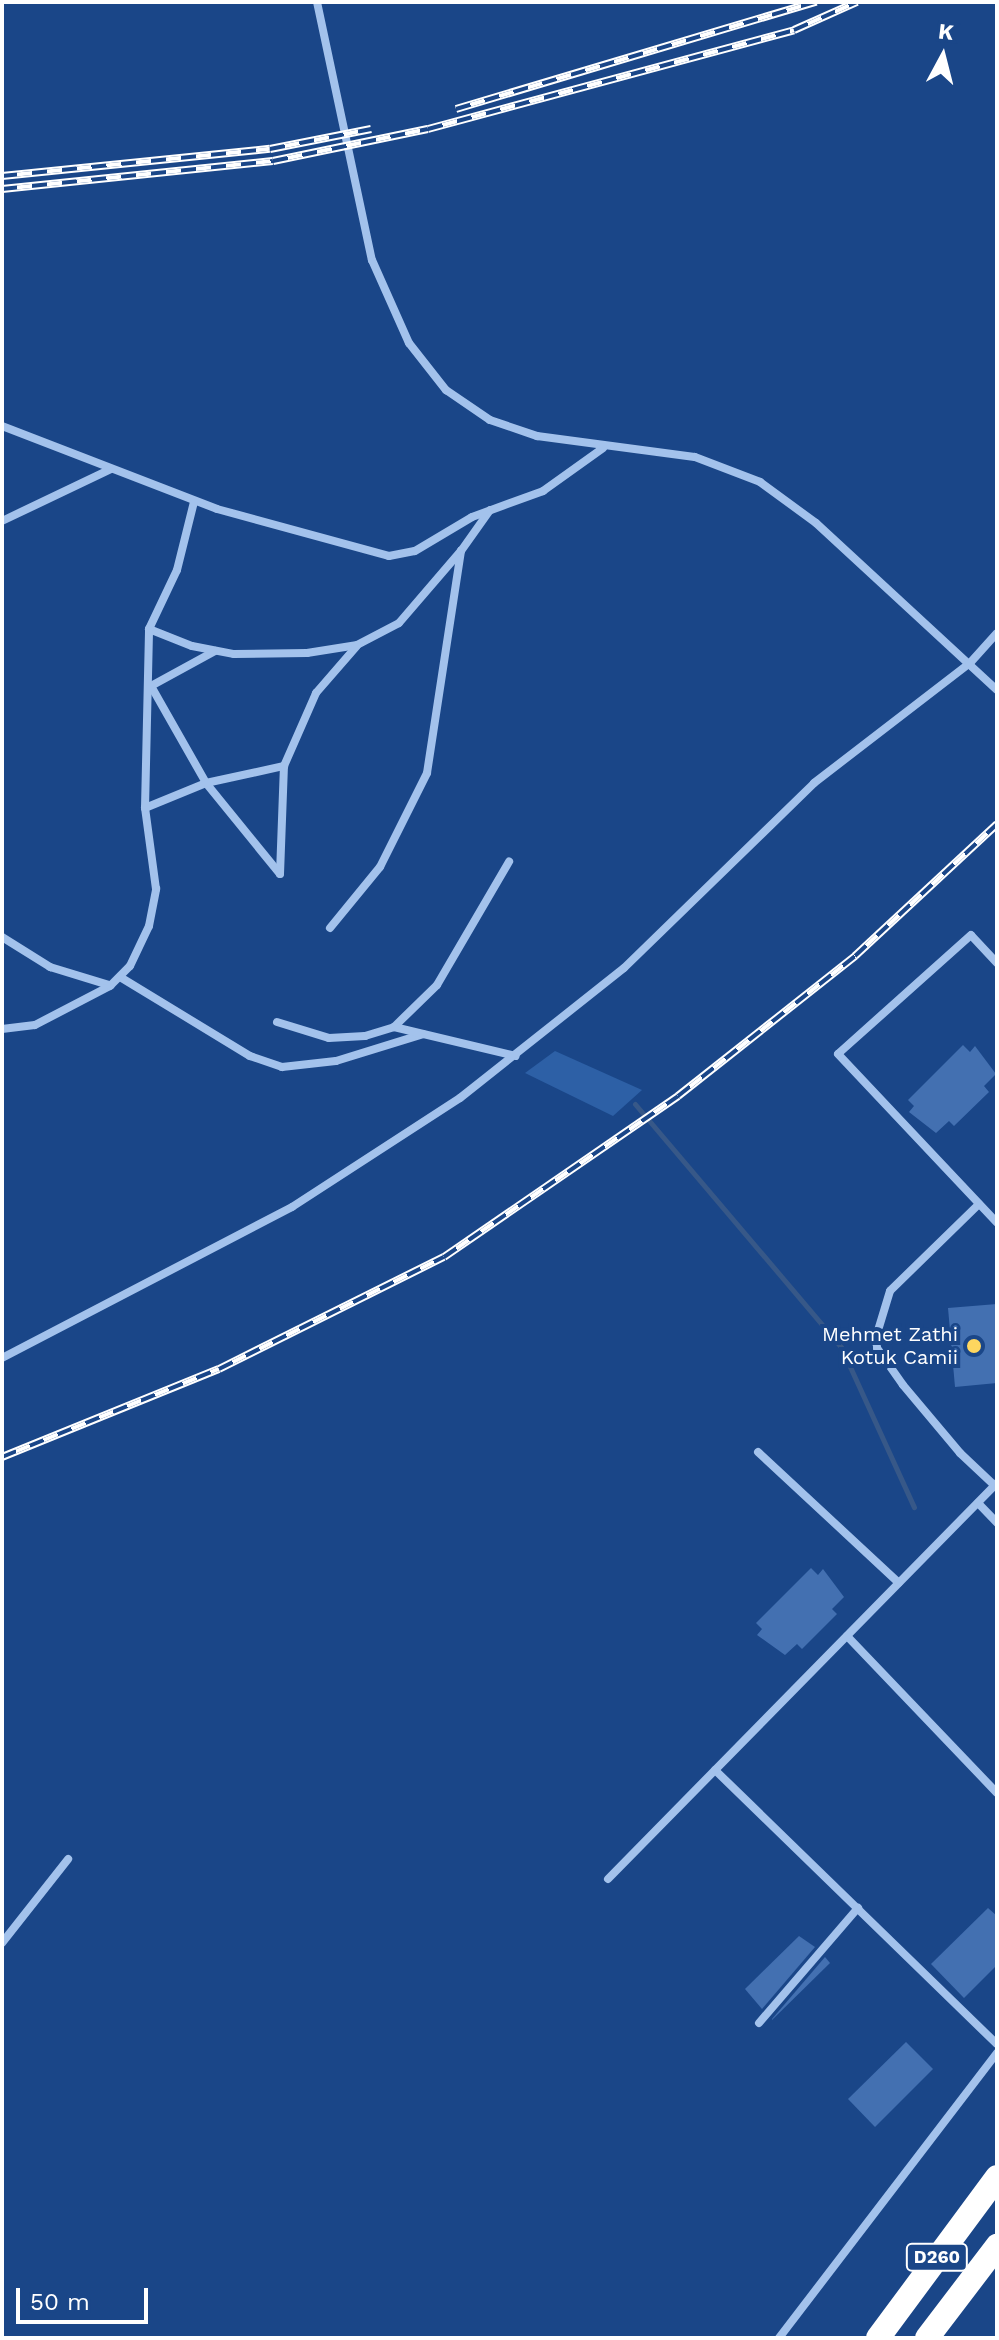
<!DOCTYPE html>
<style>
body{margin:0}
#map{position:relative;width:999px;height:2340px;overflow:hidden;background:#1a4688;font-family:"Work Sans",sans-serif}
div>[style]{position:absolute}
.green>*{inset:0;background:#2d60a6}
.stream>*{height:5px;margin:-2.5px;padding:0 2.5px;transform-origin:2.5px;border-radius:2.5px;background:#375888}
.building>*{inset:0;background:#4370b1}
.street>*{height:8px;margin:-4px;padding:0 4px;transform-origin:4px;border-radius:4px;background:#a3c2ec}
.highway>*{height:24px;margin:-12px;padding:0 12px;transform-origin:12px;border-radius:12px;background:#fff}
.rail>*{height:8px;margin-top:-4px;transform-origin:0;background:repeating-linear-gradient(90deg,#1a4688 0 15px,#fff 0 30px);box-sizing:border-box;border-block:2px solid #fff}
.dots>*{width:22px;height:22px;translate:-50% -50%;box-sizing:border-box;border:4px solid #1a4688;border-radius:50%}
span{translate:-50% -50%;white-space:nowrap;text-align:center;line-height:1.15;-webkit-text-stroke:8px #1a4688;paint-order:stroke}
.shield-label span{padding:2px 6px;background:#1a4688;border:2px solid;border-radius:6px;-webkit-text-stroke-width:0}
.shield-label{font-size:18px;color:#fff;font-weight:700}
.poi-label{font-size:20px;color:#fff}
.right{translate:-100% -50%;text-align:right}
.frame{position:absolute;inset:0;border:4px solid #fff;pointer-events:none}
.north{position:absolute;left:903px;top:16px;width:80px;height:80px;-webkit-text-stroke:6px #1a4688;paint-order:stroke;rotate:7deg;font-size:22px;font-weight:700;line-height:32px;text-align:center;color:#fff}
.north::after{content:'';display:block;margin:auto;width:28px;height:36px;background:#fff;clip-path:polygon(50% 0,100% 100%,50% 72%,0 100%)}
.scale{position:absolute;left:16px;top:2288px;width:132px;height:36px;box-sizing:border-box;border:4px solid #fff;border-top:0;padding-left:10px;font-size:24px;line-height:28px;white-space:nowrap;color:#fff;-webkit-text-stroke:6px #1a4688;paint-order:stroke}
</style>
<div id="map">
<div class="green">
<div style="clip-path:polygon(555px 1051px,642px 1090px,613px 1116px,525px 1073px)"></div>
</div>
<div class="stream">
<div style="left:635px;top:1104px;width:319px;rotate:49.7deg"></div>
<div style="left:841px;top:1347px;width:176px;rotate:65.5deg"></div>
</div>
<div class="building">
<div style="clip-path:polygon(963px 1045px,970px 1052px,975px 1046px,996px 1074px,984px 1086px,989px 1092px,954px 1126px,949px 1121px,936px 1133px,909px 1112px,914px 1106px,908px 1100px)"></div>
<div style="clip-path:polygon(997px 1304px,997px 1383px,955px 1387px,948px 1308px)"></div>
<div style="clip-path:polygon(811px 1568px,818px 1575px,823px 1569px,844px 1597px,832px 1609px,837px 1614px,802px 1649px,797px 1644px,785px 1655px,757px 1635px,762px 1629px,756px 1623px)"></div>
<div style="clip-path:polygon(988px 1908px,997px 1916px,997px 1965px,964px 1998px,931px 1964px)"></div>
<div style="clip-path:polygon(799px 1936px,815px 1947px,762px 2009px,745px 1989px)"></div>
<div style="clip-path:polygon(825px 1957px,830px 1963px,772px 2020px,772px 2019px)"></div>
<div style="clip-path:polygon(906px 2042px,933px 2069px,875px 2127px,848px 2099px)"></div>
</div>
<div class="street">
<div style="left:317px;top:2px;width:264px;rotate:78deg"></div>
<div style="left:372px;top:260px;width:91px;rotate:66deg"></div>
<div style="left:409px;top:343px;width:60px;rotate:51.8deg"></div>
<div style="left:446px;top:390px;width:53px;rotate:34.3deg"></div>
<div style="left:490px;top:420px;width:50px;rotate:18.8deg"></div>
<div style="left:537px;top:436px;width:159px;rotate:7.6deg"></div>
<div style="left:695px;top:457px;width:70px;rotate:21deg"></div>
<div style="left:760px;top:482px;width:69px;rotate:36.2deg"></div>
<div style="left:816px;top:523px;width:246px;rotate:42.7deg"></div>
<div style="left:2px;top:426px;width:230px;rotate:21.1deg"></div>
<div style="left:217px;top:509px;width:178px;rotate:15.3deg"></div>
<div style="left:389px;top:556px;width:26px;rotate:-11deg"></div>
<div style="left:415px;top:551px;width:66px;rotate:-30.8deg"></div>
<div style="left:472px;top:517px;width:76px;rotate:-20.1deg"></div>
<div style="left:543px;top:491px;width:74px;rotate:-35.6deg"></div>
<div style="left:2px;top:521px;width:121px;rotate:-25.5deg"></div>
<div style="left:149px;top:629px;width:46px;rotate:21.6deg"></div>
<div style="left:192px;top:646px;width:43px;rotate:10.8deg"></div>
<div style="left:234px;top:654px;width:73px;rotate:-0.8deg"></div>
<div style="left:307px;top:653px;width:51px;rotate:-9.1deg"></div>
<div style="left:357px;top:645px;width:47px;rotate:-27.6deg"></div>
<div style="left:399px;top:623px;width:95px;rotate:-49.3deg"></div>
<div style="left:215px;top:651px;width:73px;rotate:151.3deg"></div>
<div style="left:151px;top:686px;width:112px;rotate:60.4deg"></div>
<div style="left:206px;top:783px;width:117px;rotate:50.9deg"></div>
<div style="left:145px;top:808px;width:66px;rotate:-22.3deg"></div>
<div style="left:206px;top:783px;width:80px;rotate:-12.3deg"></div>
<div style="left:284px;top:766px;width:80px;rotate:-66.3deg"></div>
<div style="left:316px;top:693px;width:61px;rotate:-49deg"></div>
<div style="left:280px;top:874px;width:108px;rotate:-87.9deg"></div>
<div style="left:330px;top:928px;width:79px;rotate:-50.7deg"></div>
<div style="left:380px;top:867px;width:105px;rotate:-63.4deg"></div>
<div style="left:427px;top:773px;width:225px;rotate:-81.3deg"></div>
<div style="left:461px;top:551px;width:50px;rotate:-54.7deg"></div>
<div style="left:2px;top:937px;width:57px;rotate:32deg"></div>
<div style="left:50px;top:967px;width:62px;rotate:17deg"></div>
<div style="left:997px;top:963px;width:38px;rotate:-133deg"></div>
<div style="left:971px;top:935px;width:178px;rotate:138.2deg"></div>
<div style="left:838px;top:1054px;width:232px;rotate:46.7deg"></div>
<div style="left:120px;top:977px;width:152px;rotate:31.3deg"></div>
<div style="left:250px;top:1056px;width:34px;rotate:19deg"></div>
<div style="left:282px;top:1067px;width:54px;rotate:-6.3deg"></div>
<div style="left:336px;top:1061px;width:91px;rotate:-17.2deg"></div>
<div style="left:277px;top:1022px;width:54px;rotate:17.1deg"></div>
<div style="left:329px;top:1038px;width:36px;rotate:-3deg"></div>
<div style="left:365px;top:1036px;width:30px;rotate:-17deg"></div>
<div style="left:394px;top:1027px;width:60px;rotate:-44.3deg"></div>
<div style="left:437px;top:985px;width:143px;rotate:-59.7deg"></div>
<div style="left:394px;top:1027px;width:125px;rotate:13.4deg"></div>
<div style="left:2px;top:1029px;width:33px;rotate:-7deg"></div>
<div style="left:35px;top:1025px;width:85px;rotate:-27.5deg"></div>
<div style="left:110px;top:986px;width:28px;rotate:-45deg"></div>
<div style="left:130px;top:966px;width:44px;rotate:-64.6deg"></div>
<div style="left:149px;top:926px;width:38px;rotate:-79deg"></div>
<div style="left:156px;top:889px;width:82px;rotate:-97.7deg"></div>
<div style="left:145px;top:808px;width:179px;rotate:-88.7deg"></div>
<div style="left:149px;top:629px;width:65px;rotate:-64.6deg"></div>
<div style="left:177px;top:570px;width:70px;rotate:-76deg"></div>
<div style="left:979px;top:1204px;width:124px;rotate:135.7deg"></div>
<div style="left:890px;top:1291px;width:48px;rotate:106.9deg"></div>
<div style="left:876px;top:1337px;width:11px;rotate:85deg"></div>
<div style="left:877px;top:1348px;width:45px;rotate:54.9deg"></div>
<div style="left:903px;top:1385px;width:89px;rotate:50deg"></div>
<div style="left:960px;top:1453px;width:48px;rotate:43.3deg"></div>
<div style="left:2px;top:1358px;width:327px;rotate:-27.5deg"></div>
<div style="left:292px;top:1207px;width:200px;rotate:-33deg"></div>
<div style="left:460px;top:1098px;width:209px;rotate:-38.4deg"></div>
<div style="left:624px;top:968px;width:265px;rotate:-44.2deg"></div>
<div style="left:814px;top:783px;width:197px;rotate:-37.6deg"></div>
<div style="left:970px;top:663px;width:40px;rotate:-48deg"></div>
<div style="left:758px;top:1452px;width:192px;rotate:42.9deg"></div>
<div style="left:978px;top:1503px;width:28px;rotate:46deg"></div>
<div style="left:847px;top:1636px;width:217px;rotate:46.3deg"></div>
<div style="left:715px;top:1770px;width:393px;rotate:44.2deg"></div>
<div style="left:608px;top:1879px;width:555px;rotate:-45.51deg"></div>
<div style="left:2px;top:1943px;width:107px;rotate:-51.8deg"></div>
<div style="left:759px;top:2023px;width:152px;rotate:-49.3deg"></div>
<div style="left:779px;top:2338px;width:359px;rotate:-52.6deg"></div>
</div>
<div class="highway">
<div style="left:878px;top:2338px;width:200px;rotate:-53.5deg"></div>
<div style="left:927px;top:2338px;width:116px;rotate:-52.7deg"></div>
</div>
<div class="rail">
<div style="left:456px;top:109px;width:376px;rotate:-16.6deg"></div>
<div style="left:2px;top:176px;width:269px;rotate:-5.8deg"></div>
<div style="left:270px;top:149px;width:103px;rotate:-11.2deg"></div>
<div style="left:2px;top:189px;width:272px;rotate:-5.9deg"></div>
<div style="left:273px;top:161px;width:158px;rotate:-11.7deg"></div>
<div style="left:428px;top:129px;width:379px;rotate:-15.1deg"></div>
<div style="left:794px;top:30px;width:69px;rotate:-24deg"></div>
<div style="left:2px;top:1457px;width:234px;rotate:-22.1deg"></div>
<div style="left:219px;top:1369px;width:251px;rotate:-26.5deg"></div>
<div style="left:444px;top:1257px;width:284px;rotate:-34.5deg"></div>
<div style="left:678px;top:1096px;width:226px;rotate:-38.3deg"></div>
<div style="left:855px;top:956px;width:194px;rotate:-42.9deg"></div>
</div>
<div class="dots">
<div style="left:974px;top:1346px;background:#fed65f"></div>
</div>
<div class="shield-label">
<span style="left:937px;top:2257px">D260</span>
</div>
<div class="poi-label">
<span class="right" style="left:958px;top:1346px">Mehmet Zathi<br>Kotuk Camii</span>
</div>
<div class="frame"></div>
<div class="north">K</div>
<div class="scale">50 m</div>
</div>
